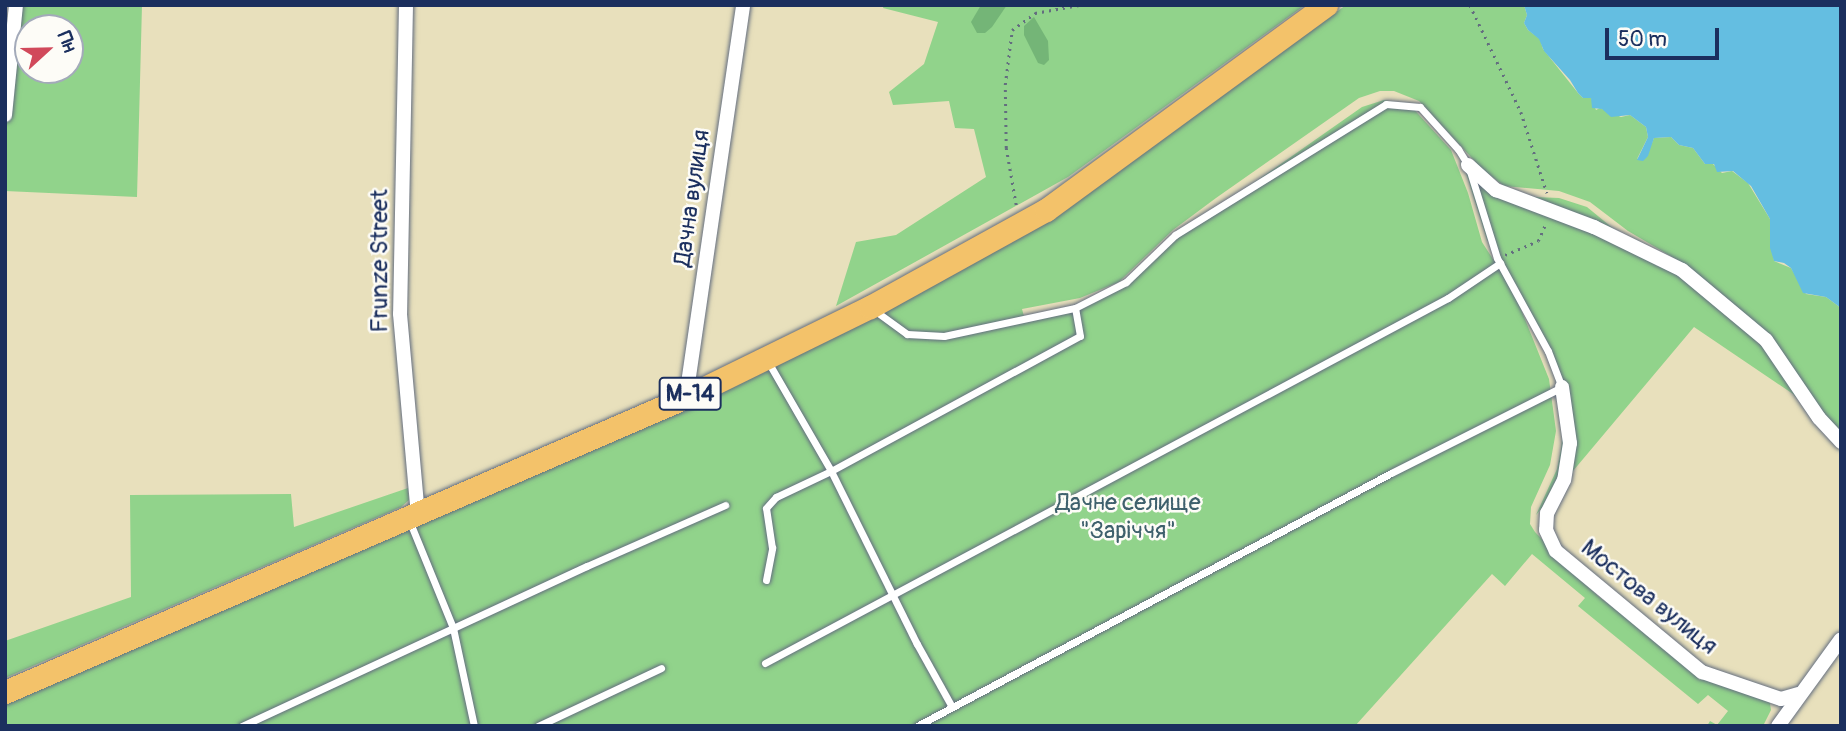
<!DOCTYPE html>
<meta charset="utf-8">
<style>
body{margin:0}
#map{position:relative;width:1846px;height:731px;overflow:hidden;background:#e8e0bc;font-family:Pangolin,sans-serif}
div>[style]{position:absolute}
.green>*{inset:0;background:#91d38b}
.forest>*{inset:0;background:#74b577}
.water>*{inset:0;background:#64bee1}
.path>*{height:2.5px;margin-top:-1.25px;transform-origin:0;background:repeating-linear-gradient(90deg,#636d7f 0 2px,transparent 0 7px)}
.roads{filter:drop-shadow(0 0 2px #636d7f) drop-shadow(0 0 2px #636d7f)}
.service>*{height:7px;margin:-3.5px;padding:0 3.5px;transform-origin:3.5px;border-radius:3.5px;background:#fff}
.minor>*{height:14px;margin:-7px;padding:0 7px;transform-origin:7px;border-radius:7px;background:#fff}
.trunk>*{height:23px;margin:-11.5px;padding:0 11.5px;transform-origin:11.5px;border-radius:11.5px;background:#f3c26a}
span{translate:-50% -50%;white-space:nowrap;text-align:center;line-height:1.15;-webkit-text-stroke:5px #fdfcf7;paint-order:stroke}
.shield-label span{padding:2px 5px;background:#fdfcf7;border:2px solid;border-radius:5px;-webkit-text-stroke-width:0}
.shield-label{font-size:23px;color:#1b2f5e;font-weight:700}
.street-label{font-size:24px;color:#1b2f5e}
.park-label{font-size:24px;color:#3e606c}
.frame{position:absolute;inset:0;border:7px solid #1b2f5e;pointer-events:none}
.north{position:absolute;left:14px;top:14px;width:70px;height:70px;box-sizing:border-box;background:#fdfcf7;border:2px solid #a3aaba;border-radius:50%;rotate:68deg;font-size:19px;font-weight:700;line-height:28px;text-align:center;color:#1b2f5e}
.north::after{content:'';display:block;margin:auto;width:24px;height:32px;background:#d1495b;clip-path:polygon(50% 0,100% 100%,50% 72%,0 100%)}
.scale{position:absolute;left:1605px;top:28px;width:114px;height:32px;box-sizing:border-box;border:4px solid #1b2f5e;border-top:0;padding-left:9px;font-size:21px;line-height:24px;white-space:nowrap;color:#1b2f5e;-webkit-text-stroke:5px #fdfcf7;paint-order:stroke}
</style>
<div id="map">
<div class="green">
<div style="clip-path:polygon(evenodd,18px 5px,142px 5px,137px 197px,5px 191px,5px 141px,18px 5px,28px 28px,70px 28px,70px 70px,28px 70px,28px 28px)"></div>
<div style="clip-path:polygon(884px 5px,1305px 5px,1068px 177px,836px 306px,856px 242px,896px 235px,986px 177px,974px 129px,955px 128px,949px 101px,893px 105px,889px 92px,924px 64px,938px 22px,883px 8px)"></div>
<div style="clip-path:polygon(1346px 5px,1524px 5px,1527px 15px,1524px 23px,1528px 30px,1540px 39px,1543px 49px,1578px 93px,1583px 98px,1591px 98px,1596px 110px,1600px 108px,1621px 117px,1630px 115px,1646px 127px,1648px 137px,1637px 159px,1649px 150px,1654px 138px,1671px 137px,1679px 145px,1693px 148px,1705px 164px,1713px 164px,1722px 173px,1732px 171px,1748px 183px,1770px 219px,1774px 261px,1791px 268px,1806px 294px,1826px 297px,1841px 308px,1841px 437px,1775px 350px,1679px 261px,1628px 231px,1590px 202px,1559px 191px,1504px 186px,1482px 169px,1419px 101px,1394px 91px,1380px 91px,1359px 98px,1216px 198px,1173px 230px,1119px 282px,1080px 298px,1022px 309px,1025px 320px,1083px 306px,1123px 288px,1178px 236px,1362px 107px,1384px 100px,1410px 105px,1451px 150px,1468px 193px,1482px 242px,1514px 292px,1549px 379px,1556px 431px,1550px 465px,1531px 507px,1530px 524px,1535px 532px,1598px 596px,1678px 657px,1769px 697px,1771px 710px,1763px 726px,1707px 726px,1710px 721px,1717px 725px,1728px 711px,1708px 695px,1698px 704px,1578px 606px,1585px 598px,1532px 554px,1505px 586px,1492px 574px,1355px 726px,5px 726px,5px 700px,703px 397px,1162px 139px)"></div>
<div style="clip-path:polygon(1461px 157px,1491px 185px,1534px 197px,1559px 198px,1587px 207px,1615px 230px,1675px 266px,1770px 354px,1818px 421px,1793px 394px,1694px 327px,1536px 515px,1557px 469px,1561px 449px,1563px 431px,1556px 376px,1518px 288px,1487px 240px)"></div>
<div style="clip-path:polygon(408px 488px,409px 500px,401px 507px,5px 678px,5px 641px,131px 597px,130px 495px,291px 494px,294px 527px)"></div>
</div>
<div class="forest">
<div style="clip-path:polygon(981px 5px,1007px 5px,992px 27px,985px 33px,977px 33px,971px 22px)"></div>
<div style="clip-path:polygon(1034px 17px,1048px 41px,1049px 60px,1044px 65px,1038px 63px,1024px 35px,1024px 26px)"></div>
</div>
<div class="water">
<div style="clip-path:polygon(1524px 5px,1841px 5px,1841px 308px,1826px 297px,1803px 293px,1791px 268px,1784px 263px,1774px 261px,1770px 248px,1770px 219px,1751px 186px,1733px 171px,1717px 172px,1714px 164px,1705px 164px,1693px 148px,1679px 145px,1671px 137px,1654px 138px,1648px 156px,1643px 161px,1637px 160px,1648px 137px,1646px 127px,1630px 115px,1611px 117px,1602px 109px,1592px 108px,1591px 98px,1583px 98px,1578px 93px,1570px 80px,1544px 51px,1539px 39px,1528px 30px,1524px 23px,1527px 15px)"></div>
</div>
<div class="path">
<div style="left:1140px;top:5px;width:20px"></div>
<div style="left:1470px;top:5px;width:119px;rotate:64.5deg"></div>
<div style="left:1521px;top:112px;width:85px;rotate:72.2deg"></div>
<div style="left:1016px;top:205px;width:58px;rotate:-100deg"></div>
<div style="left:1006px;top:148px;width:63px;rotate:-90.9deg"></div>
<div style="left:1005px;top:85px;width:55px;rotate:-82.7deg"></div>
<div style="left:1012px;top:30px;width:29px;rotate:-36deg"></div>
<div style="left:1035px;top:13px;width:45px;rotate:-10.3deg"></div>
<div style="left:1505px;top:255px;width:36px;rotate:-23deg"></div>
<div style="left:1538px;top:241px;width:17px;rotate:-66deg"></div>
</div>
<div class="roads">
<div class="service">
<div style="left:874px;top:310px;width:41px;rotate:36deg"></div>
<div style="left:907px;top:334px;width:37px;rotate:3deg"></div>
<div style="left:944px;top:336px;width:134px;rotate:-12.1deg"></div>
<div style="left:1075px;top:308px;width:57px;rotate:-27deg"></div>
<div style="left:1126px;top:282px;width:68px;rotate:-43.8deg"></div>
<div style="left:1175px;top:235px;width:248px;rotate:-31.8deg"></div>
<div style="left:1386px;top:104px;width:34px;rotate:5deg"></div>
<div style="left:1420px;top:107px;width:57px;rotate:47.9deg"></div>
<div style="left:1458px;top:149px;width:19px;rotate:58deg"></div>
<div style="left:1468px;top:165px;width:97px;rotate:72.7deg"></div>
<div style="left:1497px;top:258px;width:106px;rotate:61.3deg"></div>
<div style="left:1548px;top:351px;width:39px;rotate:69deg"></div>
<div style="left:1562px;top:387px;width:191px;rotate:153.3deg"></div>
<div style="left:1391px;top:473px;width:537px;rotate:151.91deg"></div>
<div style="left:767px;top:360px;width:128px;rotate:60deg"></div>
<div style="left:831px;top:471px;width:193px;rotate:63.6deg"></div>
<div style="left:917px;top:644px;width:72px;rotate:60.9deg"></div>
<div style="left:409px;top:520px;width:117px;rotate:67.8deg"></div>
<div style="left:453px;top:628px;width:100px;rotate:77.9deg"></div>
<div style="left:766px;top:580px;width:33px;rotate:-79deg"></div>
<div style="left:772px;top:548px;width:40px;rotate:-98.5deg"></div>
<div style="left:766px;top:508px;width:15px;rotate:-48deg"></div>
<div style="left:776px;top:497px;width:61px;rotate:-25.3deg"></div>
<div style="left:831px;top:471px;width:283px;rotate:-28.5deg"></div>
<div style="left:1080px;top:336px;width:28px;rotate:-100deg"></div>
<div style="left:765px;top:663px;width:774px;rotate:-28.12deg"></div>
<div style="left:1448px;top:298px;width:63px;rotate:-33.9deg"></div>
<div style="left:242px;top:726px;width:380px;rotate:-24.9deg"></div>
<div style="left:587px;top:566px;width:151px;rotate:-23.8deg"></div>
<div style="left:538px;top:726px;width:136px;rotate:-25.2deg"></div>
</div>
<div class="minor">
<div style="left:406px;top:5px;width:309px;rotate:91.1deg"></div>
<div style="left:400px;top:314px;width:202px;rotate:84.9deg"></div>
<div style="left:5px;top:115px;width:111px;rotate:-84.3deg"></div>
<div style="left:1468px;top:165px;width:38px;rotate:42deg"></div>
<div style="left:1496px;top:190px;width:105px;rotate:20.7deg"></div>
<div style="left:1594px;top:227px;width:98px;rotate:26deg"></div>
<div style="left:1682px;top:270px;width:109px;rotate:39.8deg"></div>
<div style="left:1766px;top:340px;width:94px;rotate:55.8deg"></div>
<div style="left:1819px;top:418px;width:33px;rotate:47deg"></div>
<div style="left:1562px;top:387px;width:57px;rotate:81.9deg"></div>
<div style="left:1570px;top:443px;width:37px;rotate:99deg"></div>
<div style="left:1564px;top:480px;width:37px;rotate:117deg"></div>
<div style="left:1547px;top:513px;width:17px;rotate:93deg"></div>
<div style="left:1546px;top:530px;width:23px;rotate:65deg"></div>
<div style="left:1556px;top:551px;width:190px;rotate:39.7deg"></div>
<div style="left:1702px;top:672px;width:83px;rotate:18.9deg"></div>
<div style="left:1781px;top:699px;width:18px;rotate:-16deg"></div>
<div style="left:686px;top:397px;width:396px;rotate:-81.7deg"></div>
<div style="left:1778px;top:726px;width:107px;rotate:-54.1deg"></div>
</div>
<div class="trunk">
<div style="left:5px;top:692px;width:742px;rotate:-23.42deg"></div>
<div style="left:686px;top:397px;width:205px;rotate:-26.1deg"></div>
<div style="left:870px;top:307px;width:201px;rotate:-28.9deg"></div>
<div style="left:1046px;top:210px;width:347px;rotate:-36.2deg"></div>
</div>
</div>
<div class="shield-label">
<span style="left:690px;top:394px">М-14</span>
</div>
<div class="street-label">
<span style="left:692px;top:198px;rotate:-82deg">Дачна вулиця</span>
<span style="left:380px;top:261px;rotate:-90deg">Frunze Street</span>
<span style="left:1649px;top:597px;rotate:39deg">Мостова вулиця</span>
</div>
<div class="park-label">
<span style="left:1128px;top:517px">Дачне селище<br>"Заріччя"</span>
</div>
<div class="frame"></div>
<div class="north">Пн</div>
<div class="scale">50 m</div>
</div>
